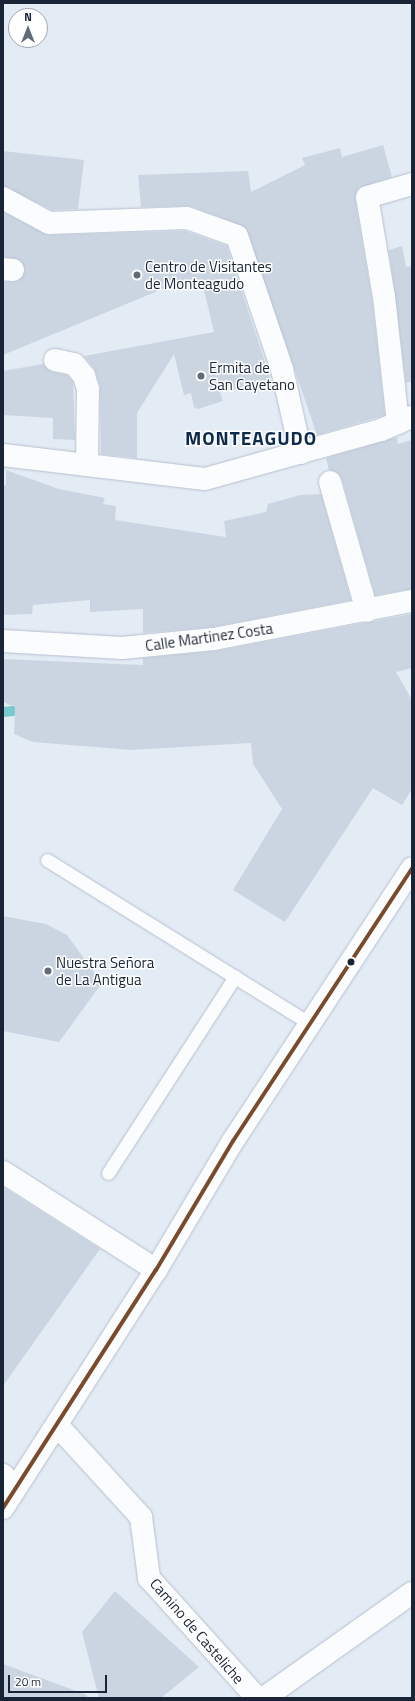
<!DOCTYPE html>
<meta charset="utf-8">
<style>
body{margin:0}
#map{position:relative;width:415px;height:1701px;overflow:hidden;background:#e3ebf5;font-family:"Titillium Web",sans-serif}
div>[style]{position:absolute}
.stream>*{height:10px;margin:-5px;padding:0 5px;transform-origin:5px;border-radius:5px;background:#77c9cd}
.building>*{inset:0;background:#cbd5e2}
.roads{filter:drop-shadow(0 0 1px #b6c0cc) drop-shadow(0 0 1px #b6c0cc)}
.lane>*{height:13px;margin:-6.5px;padding:0 6.5px;transform-origin:6.5px;border-radius:6.5px;background:#fbfcfe}
.street>*{height:22px;margin:-11px;padding:0 11px;transform-origin:11px;border-radius:11px;background:#fbfcfe}
.primary>*{height:22px;margin:-11px;padding:0 11px;transform-origin:11px;border-radius:11px;background:#fbfcfe}
.bus-1>*{height:4px;margin:-2px;padding:0 2px;transform-origin:2px;border-radius:2px;background:#7a4b2a}
.dots>*{width:11px;height:11px;translate:-50% -50%;box-sizing:border-box;border:2px solid #fff;border-radius:50%}
span{translate:-50% -50%;white-space:nowrap;text-align:center;line-height:1.15;-webkit-text-stroke:3px #fff;paint-order:stroke}
.poi-label{font-size:15px;color:#192536}
.left{translate:0 -50%;text-align:left}
.street-label{font-size:15px;color:#192536}
.district-label{font-size:19px;color:#0e2a4c;font-weight:700;letter-spacing:1px}
.frame{position:absolute;inset:0;border:4px solid #192536;pointer-events:none}
.north{position:absolute;left:8px;top:8px;width:40px;height:40px;box-sizing:border-box;background:#fff;border:1px solid #a3a8af;border-radius:50%;rotate:0deg;font-size:11px;font-weight:700;line-height:16px;text-align:center;color:#192536}
.north::after{content:'';display:block;margin:auto;width:14px;height:18px;background:#606a79;clip-path:polygon(50% 0,100% 100%,50% 72%,0 100%)}
.scale{position:absolute;left:8px;top:1675px;width:99px;height:18px;box-sizing:border-box;border:2px solid #192536;border-top:0;padding-left:5px;font-size:12px;line-height:14px;white-space:nowrap;color:#192536;-webkit-text-stroke:3px #fff;paint-order:stroke}
</style>
<div id="map">
<div class="stream">
<div style="left:3px;top:712px;width:10px;rotate:-6deg"></div>
</div>
<div class="building">
<div style="clip-path:polygon(383px 145px,392px 177px,359px 188px,355px 199px,372px 299px,385px 415px,317px 435px,246px 228px,191px 206px,141px 207px,138px 175px,248px 171px,251px 192px,305px 165px,302px 158px,340px 148px,342px 157px)"></div>
<div style="clip-path:polygon(3px 151px,84px 160px,78px 209px,52px 210px,3px 186px)"></div>
<div style="clip-path:polygon(3px 212px,49px 235px,185px 231px,227px 246px,273px 387px,219px 390px,223px 401px,198px 409px,194px 407px,191px 393px,184px 395px,174px 354px,137px 413px,137px 458px,101px 454px,100px 386px,94px 368px,84px 356px,214px 332px,202px 282px,170px 286px,3px 355px,3px 282px,18px 281px,25px 271px,20px 260px,3px 257px)"></div>
<div style="clip-path:polygon(402px 246px,406px 267px,412px 266px,412px 381px,406px 383px,389px 250px)"></div>
<div style="clip-path:polygon(43px 364px,52px 372px,67px 375px,73px 382px,75px 440px,53px 439px,53px 418px,3px 415px,3px 371px)"></div>
<div style="clip-path:polygon(397px 437px,398px 444px,412px 440px,412px 589px,375px 595px,342px 479px,329px 470px,326px 458px)"></div>
<div style="clip-path:polygon(6px 470px,59px 489px,105px 498px,103px 504px,116px 506px,115px 520px,226px 537px,224px 521px,266px 512px,268px 504px,300px 495px,321px 494px,351px 600px,212px 627px,143px 633px,143px 609px,90px 612px,90px 600px,33px 605px,32px 614px,3px 615px,3px 485px,6px 485px)"></div>
<div style="clip-path:polygon(412px 614px,412px 668px,396px 672px,412px 700px,412px 789px,402px 805px,373px 788px,285px 922px,233px 890px,282px 809px,253px 764px,251px 743px,131px 750px,33px 742px,14px 734px,15px 707px,3px 702px,3px 659px,143px 665px,143px 658px,216px 651px)"></div>
<div style="clip-path:polygon(3px 916px,46px 924px,67px 935px,102px 983px,59px 1042px,3px 1031px)"></div>
<div style="clip-path:polygon(3px 1187px,100px 1249px,3px 1386px)"></div>
<div style="clip-path:polygon(115px 1591px,199px 1667px,161px 1698px,99px 1698px,82px 1632px)"></div>
<div style="clip-path:polygon(3px 1664px,87px 1695px,87px 1698px,3px 1698px)"></div>
</div>
<div class="roads">
<div class="lane">
<div style="left:47px;top:860px;width:309px;rotate:31.9deg"></div>
<div style="left:108px;top:1173px;width:234px;rotate:-57.1deg"></div>
</div>
<div class="street">
<div style="left:3px;top:198px;width:52px;rotate:28.5deg"></div>
<div style="left:49px;top:223px;width:138px;rotate:-2.1deg"></div>
<div style="left:187px;top:218px;width:53px;rotate:19.8deg"></div>
<div style="left:237px;top:236px;width:140px;rotate:71.3deg"></div>
<div style="left:282px;top:369px;width:86px;rotate:77.3deg"></div>
<div style="left:3px;top:269px;width:10px;rotate:6deg"></div>
<div style="left:55px;top:360px;width:19px;rotate:12deg"></div>
<div style="left:74px;top:364px;width:16px;rotate:50deg"></div>
<div style="left:84px;top:376px;width:14px;rotate:73deg"></div>
<div style="left:88px;top:389px;width:76px;rotate:90.8deg"></div>
<div style="left:398px;top:423px;width:127px;rotate:-96.3deg"></div>
<div style="left:384px;top:297px;width:101px;rotate:-99.6deg"></div>
<div style="left:367px;top:197px;width:47px;rotate:-16.1deg"></div>
<div style="left:3px;top:455px;width:203px;rotate:6.8deg"></div>
<div style="left:205px;top:479px;width:183px;rotate:-15.6deg"></div>
<div style="left:381px;top:430px;width:34px;rotate:-23deg"></div>
<div style="left:330px;top:482px;width:134px;rotate:74deg"></div>
<div style="left:3px;top:641px;width:119px;rotate:3.4deg"></div>
<div style="left:122px;top:648px;width:92px;rotate:-5.6deg"></div>
<div style="left:214px;top:639px;width:202px;rotate:-10.9deg"></div>
<div style="left:3px;top:1172px;width:182px;rotate:32.6deg"></div>
<div style="left:57px;top:1425px;width:125px;rotate:47.6deg"></div>
<div style="left:141px;top:1517px;width:62px;rotate:82.5deg"></div>
<div style="left:149px;top:1578px;width:161px;rotate:48deg"></div>
<div style="left:3px;top:1475px;width:18px;rotate:49deg"></div>
<div style="left:264px;top:1698px;width:181px;rotate:-35.4deg"></div>
</div>
<div class="primary">
<div style="left:3px;top:1508px;width:283px;rotate:-57.3deg"></div>
<div style="left:156px;top:1270px;width:150px;rotate:-59.2deg"></div>
<div style="left:233px;top:1141px;width:326px;rotate:-56.7deg"></div>
</div>
</div>
<div class="bus-1">
<div style="left:3px;top:1508px;width:283px;rotate:-57.3deg"></div>
<div style="left:156px;top:1270px;width:150px;rotate:-59.2deg"></div>
<div style="left:233px;top:1141px;width:326px;rotate:-56.7deg"></div>
</div>
<div class="dots">
<div style="left:137px;top:275px;background:#606a79"></div>
<div style="left:201px;top:376px;background:#606a79"></div>
<div style="left:351px;top:962px;background:#192536"></div>
<div style="left:48px;top:971px;background:#606a79"></div>
</div>
<div class="poi-label">
<span class="left" style="left:145px;top:275px">Centro de Visitantes<br>de Monteagudo</span>
<span class="left" style="left:209px;top:376px">Ermita de<br>San Cayetano</span>
<span class="left" style="left:56px;top:971px">Nuestra Señora<br>de La Antigua</span>
</div>
<div class="street-label">
<span style="left:209px;top:637px;rotate:-8deg">Calle Martinez Costa</span>
<span style="left:197px;top:1631px;rotate:49deg">Camino de Casteliche</span>
</div>
<div class="district-label">
<span style="left:251px;top:438px">MONTEAGUDO</span>
</div>
<div class="frame"></div>
<div class="north">N</div>
<div class="scale">20 m</div>
</div>
